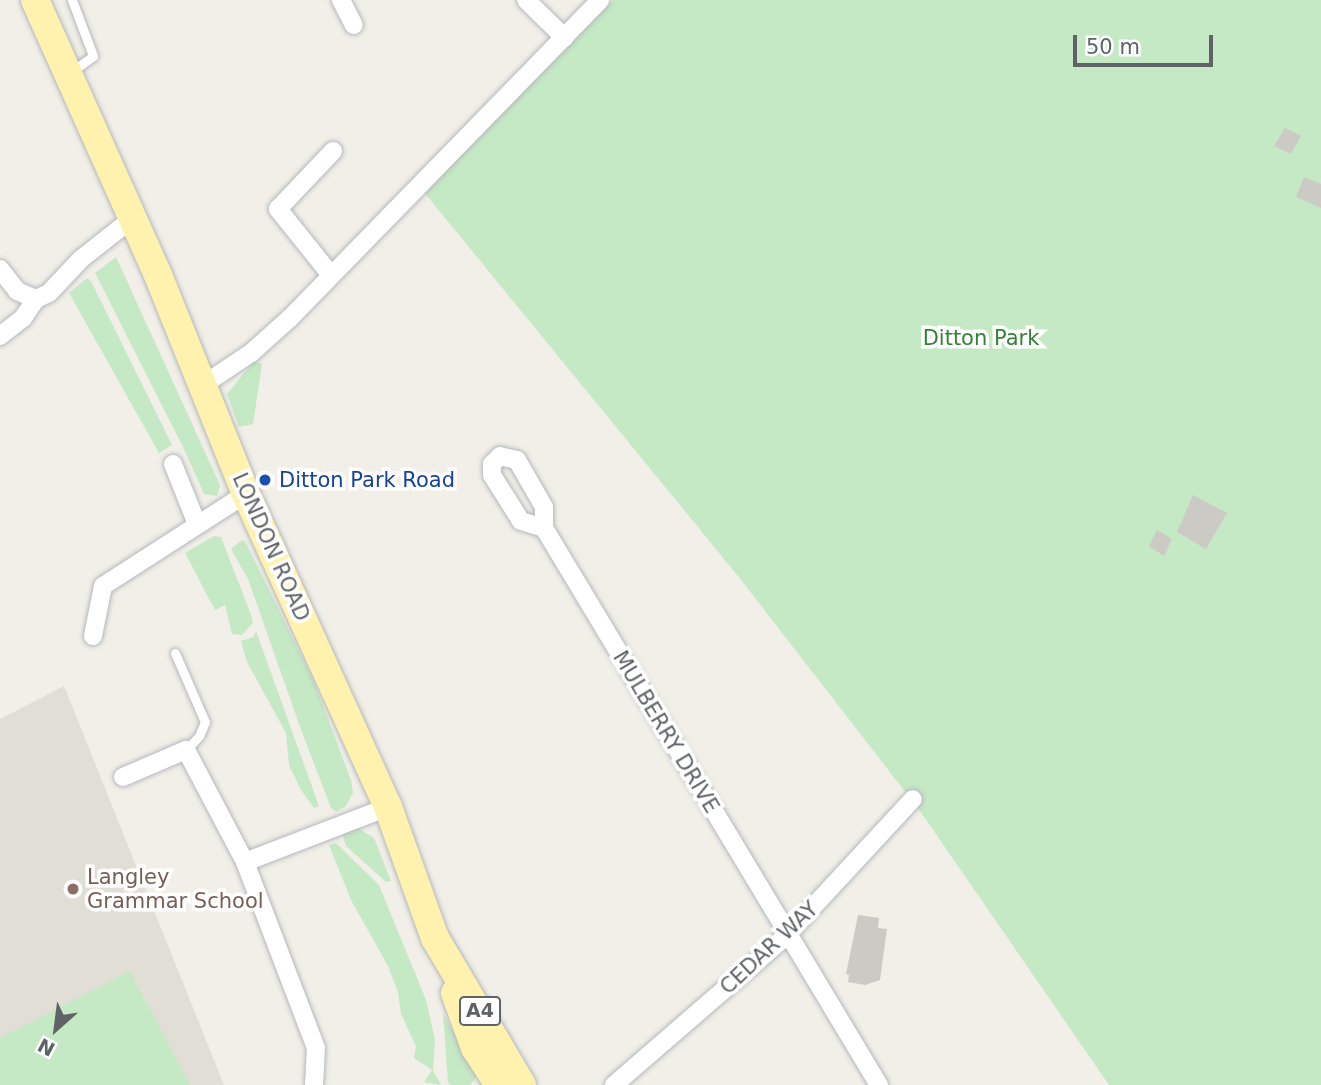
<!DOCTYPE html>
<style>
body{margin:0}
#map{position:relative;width:1321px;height:1085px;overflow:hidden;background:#f1efe8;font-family:"DejaVu Sans",sans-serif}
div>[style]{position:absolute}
.education>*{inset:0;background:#e1ded6}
.green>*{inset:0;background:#c5e8c5}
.building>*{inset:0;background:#cccac5}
.roads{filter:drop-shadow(0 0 2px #b5b8bc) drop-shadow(0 0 2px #b5b8bc)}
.lane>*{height:9px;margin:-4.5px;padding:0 4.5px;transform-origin:4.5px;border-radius:4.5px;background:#fff}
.street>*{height:18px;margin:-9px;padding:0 9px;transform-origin:9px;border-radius:9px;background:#fff}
.primary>*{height:28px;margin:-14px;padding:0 14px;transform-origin:14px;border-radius:14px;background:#fff2af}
.dots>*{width:19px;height:19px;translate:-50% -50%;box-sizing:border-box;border:4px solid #fff;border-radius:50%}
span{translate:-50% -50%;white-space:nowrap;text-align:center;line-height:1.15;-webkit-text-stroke:7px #fff;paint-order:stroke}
.shield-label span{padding:2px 5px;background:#fff;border:2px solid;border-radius:5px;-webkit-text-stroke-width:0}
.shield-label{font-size:19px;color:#5f6368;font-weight:700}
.park-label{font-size:21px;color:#348238}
.transit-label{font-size:21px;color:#164399}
.left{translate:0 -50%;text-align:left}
.street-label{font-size:21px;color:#5f6368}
.education-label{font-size:21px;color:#785e54}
.north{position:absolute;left:21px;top:994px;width:70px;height:70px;-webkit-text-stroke:5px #fff;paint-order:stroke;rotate:208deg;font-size:19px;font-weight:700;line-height:28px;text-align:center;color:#5f6368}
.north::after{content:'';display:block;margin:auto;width:24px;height:32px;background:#5f6368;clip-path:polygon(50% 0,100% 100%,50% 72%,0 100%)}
.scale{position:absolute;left:1073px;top:35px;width:140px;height:32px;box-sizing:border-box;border:4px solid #5f6368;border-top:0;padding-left:9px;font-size:21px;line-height:24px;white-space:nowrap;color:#5f6368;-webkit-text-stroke:5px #fff;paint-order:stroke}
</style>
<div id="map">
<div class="education">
<div style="clip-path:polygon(64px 686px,224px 1085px,0 1085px,0 719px)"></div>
</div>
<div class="green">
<div style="clip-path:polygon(613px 0,1321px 0,1321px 1085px,1109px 1085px,920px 811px,738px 576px,423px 191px)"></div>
<div style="clip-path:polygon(116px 257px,220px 485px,217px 496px,204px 494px,183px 447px,95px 273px)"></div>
<div style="clip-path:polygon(87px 278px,91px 281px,172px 445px,159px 453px,69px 293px)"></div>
<div style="clip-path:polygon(254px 361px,262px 364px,253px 424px,239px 427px,227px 394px)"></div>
<div style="clip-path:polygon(214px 536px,221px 537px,251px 615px,253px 623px,242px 635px,232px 634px,225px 605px,215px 610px,185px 553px)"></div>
<div style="clip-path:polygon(242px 540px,245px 541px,313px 679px,351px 780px,353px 793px,346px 806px,336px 812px,331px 808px,300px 727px,248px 579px,231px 549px)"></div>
<div style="clip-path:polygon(256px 631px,284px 709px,319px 806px,314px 808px,301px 790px,289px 765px,286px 733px,247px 662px,241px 641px,253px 637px)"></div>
<div style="clip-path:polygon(353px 825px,374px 838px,391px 881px,386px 882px,346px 846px,340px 827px)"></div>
<div style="clip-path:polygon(336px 843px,379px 885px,426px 1000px,435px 1040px,433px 1070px,441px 1085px,424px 1082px,432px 1070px,414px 1058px,416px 1046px,401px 1014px,398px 992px,388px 966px,351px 900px,329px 845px)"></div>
<div style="clip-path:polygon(130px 971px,190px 1085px,0 1085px,0 1038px)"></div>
<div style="clip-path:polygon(443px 1013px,477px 1076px,470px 1085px,450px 1085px,448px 1082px)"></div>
</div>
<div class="building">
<div style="clip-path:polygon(1285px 128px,1301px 136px,1291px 154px,1274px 146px)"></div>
<div style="clip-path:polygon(1304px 177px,1321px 184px,1321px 208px,1296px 197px)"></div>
<div style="clip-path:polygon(1193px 495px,1227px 513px,1206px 549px,1177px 532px)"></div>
<div style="clip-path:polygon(1157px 530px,1172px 539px,1164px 556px,1149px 546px)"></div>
<div style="clip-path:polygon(858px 915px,879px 918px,878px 928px,887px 929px,880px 980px,865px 985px,848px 982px,849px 975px,846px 974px)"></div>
</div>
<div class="roads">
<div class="lane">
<div style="left:72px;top:0;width:60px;rotate:69.4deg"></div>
<div style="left:93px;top:56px;width:26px;rotate:144deg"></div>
<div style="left:175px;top:653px;width:75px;rotate:66.5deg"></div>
<div style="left:205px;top:722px;width:15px;rotate:113deg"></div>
<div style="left:199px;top:736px;width:19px;rotate:133deg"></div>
</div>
<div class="street">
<div style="left:341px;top:0;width:28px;rotate:63deg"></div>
<div style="left:526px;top:0;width:54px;rotate:44.3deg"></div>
<div style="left:0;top:269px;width:28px;rotate:52deg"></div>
<div style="left:17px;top:291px;width:21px;rotate:23deg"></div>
<div style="left:331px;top:275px;width:85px;rotate:-128.8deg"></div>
<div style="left:278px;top:209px;width:80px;rotate:-46.5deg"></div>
<div style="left:0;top:336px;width:29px;rotate:-38deg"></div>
<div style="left:23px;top:318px;width:23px;rotate:-56deg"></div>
<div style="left:36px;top:299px;width:14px;rotate:-25deg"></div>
<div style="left:49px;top:293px;width:47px;rotate:-46.7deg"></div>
<div style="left:81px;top:259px;width:66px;rotate:-38.3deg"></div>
<div style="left:203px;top:385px;width:58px;rotate:-33.7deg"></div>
<div style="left:251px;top:353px;width:52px;rotate:-41.9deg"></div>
<div style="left:290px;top:318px;width:444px;rotate:-45.7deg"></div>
<div style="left:173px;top:464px;width:65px;rotate:68.2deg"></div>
<div style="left:544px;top:528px;width:21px;rotate:-90deg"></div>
<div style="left:544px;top:507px;width:54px;rotate:-119.9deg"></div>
<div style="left:517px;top:460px;width:17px;rotate:-167deg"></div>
<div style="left:500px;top:456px;width:11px;rotate:135deg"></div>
<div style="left:492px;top:464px;width:11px;rotate:90deg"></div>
<div style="left:492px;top:475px;width:54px;rotate:57.8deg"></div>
<div style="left:521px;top:521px;width:24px;rotate:17deg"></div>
<div style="left:544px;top:528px;width:650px;rotate:58.98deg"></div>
<div style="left:93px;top:636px;width:51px;rotate:-78.7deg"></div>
<div style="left:103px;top:586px;width:170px;rotate:-32.8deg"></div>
<div style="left:123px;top:777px;width:69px;rotate:-23.2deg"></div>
<div style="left:186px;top:750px;width:127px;rotate:62.2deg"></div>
<div style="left:314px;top:1085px;width:37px;rotate:-87deg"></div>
<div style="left:316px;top:1048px;width:199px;rotate:-110.9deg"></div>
<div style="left:245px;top:862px;width:153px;rotate:-21deg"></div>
<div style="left:614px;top:1085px;width:229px;rotate:-40.9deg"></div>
<div style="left:787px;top:935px;width:185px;rotate:-47.2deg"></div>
</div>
<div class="primary">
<div style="left:35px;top:0;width:301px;rotate:65.9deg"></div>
<div style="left:158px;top:275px;width:236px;rotate:68.1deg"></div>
<div style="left:246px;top:494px;width:344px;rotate:65.6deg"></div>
<div style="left:388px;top:807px;width:139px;rotate:70.3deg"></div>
<div style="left:435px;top:938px;width:171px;rotate:59.4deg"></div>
<div style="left:455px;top:993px;width:59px;rotate:70deg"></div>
<div style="left:475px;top:1048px;width:44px;rotate:57deg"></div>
</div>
</div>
<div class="dots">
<div style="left:265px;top:480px;background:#1a4fb4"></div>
<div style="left:73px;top:889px;background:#8d6e63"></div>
</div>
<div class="shield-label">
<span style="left:480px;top:1011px">A4</span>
</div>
<div class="park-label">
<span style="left:981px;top:338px">Ditton Park</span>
</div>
<div class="transit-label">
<span class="left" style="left:279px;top:480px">Ditton Park Road</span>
</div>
<div class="street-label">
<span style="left:271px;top:547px;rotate:66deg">LONDON ROAD</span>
<span style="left:666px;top:732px;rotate:59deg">MULBERRY DRIVE</span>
<span style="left:769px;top:948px;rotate:-43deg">CEDAR WAY</span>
</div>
<div class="education-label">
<span class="left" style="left:87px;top:889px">Langley<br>Grammar School</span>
</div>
<div class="north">N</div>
<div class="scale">50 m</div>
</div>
